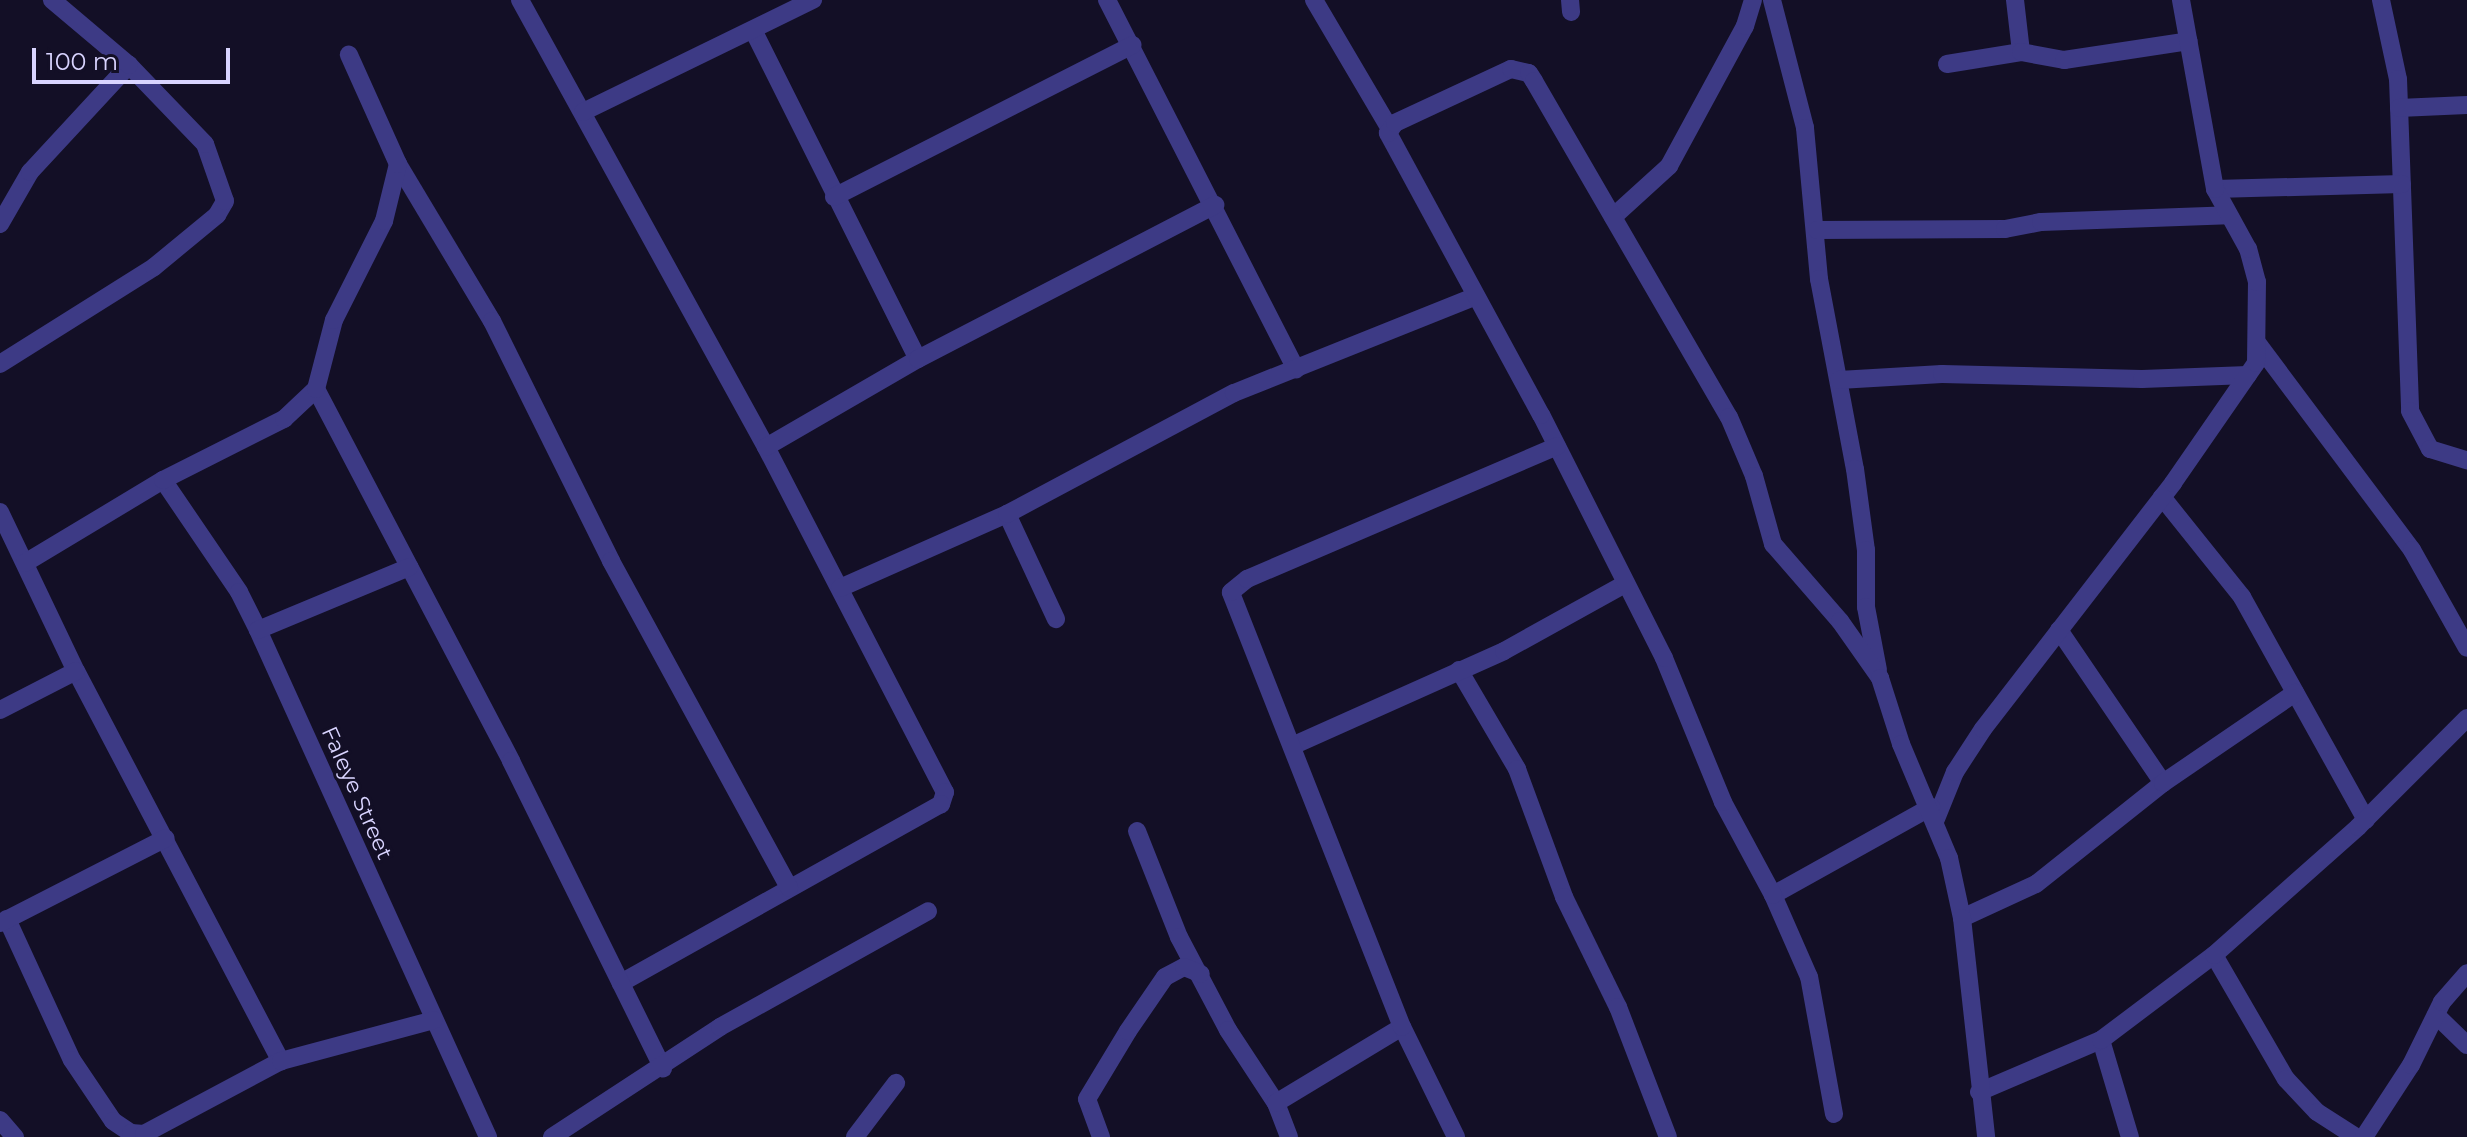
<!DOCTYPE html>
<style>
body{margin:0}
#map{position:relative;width:2467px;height:1137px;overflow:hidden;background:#130f26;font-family:Montserrat,sans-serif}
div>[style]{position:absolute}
.minor>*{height:18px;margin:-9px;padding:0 9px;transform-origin:9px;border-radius:9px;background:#3d3a85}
span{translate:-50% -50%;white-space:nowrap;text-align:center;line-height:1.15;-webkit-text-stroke:6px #130f26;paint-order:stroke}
.street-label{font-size:22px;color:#d9d4ff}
.scale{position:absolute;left:32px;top:48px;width:198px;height:36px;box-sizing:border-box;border:4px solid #d9d4ff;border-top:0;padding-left:10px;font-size:24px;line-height:28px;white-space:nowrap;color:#d9d4ff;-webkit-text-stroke:6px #130f26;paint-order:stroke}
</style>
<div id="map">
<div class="minor">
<div style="left:520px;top:0;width:510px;rotate:61.17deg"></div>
<div style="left:766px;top:447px;width:389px;rotate:62.6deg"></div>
<div style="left:945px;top:792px;width:13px;rotate:108deg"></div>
<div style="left:941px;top:804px;width:367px;rotate:150.8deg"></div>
<div style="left:1107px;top:0;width:415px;rotate:62.9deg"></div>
<div style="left:1314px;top:0;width:150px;rotate:59.5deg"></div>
<div style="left:1570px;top:0;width:12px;rotate:85deg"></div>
<div style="left:1772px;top:0;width:132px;rotate:75.5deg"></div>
<div style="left:1805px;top:128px;width:152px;rotate:84.7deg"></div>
<div style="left:1819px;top:279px;width:193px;rotate:79.3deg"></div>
<div style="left:1855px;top:469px;width:82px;rotate:82.3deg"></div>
<div style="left:1866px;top:550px;width:57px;rotate:90deg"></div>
<div style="left:1866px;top:607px;width:64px;rotate:79.2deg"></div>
<div style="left:2015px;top:0;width:52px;rotate:83.4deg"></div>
<div style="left:2381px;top:0;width:81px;rotate:77.9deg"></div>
<div style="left:2398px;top:79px;width:332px;rotate:87.9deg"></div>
<div style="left:2410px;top:411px;width:43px;rotate:62.2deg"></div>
<div style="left:2430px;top:449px;width:39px;rotate:17deg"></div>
<div style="left:753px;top:30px;width:368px;rotate:63.4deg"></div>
<div style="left:1947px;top:64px;width:75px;rotate:-9.2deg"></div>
<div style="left:2021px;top:52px;width:44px;rotate:10.5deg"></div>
<div style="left:2064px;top:60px;width:126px;rotate:-8.6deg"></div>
<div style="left:2399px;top:108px;width:68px;rotate:-2.5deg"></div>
<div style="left:583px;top:112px;width:256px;rotate:-26deg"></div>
<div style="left:398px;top:164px;width:183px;rotate:59.1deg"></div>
<div style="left:492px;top:321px;width:268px;rotate:63.6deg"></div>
<div style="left:611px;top:561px;width:372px;rotate:61.4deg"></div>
<div style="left:2215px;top:189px;width:187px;rotate:-1.5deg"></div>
<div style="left:834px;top:197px;width:335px;rotate:-27deg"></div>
<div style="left:1613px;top:217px;width:76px;rotate:-42.3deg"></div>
<div style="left:1669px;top:166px;width:159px;rotate:-61.5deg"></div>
<div style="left:1745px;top:26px;width:27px;rotate:-73deg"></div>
<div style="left:0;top:224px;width:60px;rotate:-60deg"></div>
<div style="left:30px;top:172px;width:146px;rotate:-47.2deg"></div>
<div style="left:1817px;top:230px;width:188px;rotate:-0.3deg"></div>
<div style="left:2005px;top:229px;width:37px;rotate:-11deg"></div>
<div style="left:2041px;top:222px;width:187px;rotate:-2.1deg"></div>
<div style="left:2258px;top:344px;width:257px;rotate:53.2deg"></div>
<div style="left:2412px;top:550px;width:112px;rotate:60.7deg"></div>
<div style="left:0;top:364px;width:182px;rotate:-32.2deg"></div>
<div style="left:154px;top:267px;width:82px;rotate:-39.5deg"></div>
<div style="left:217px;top:215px;width:16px;rotate:-60deg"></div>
<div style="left:225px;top:201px;width:60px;rotate:-109.3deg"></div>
<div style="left:205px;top:144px;width:110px;rotate:-133.9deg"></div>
<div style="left:129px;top:65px;width:101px;rotate:-139.8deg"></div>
<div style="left:1839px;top:380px;width:103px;rotate:-3.3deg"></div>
<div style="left:1942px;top:374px;width:200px;rotate:1.4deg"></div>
<div style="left:2142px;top:379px;width:106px;rotate:-2.2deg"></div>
<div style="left:316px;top:389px;width:420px;rotate:62.3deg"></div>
<div style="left:511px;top:761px;width:343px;rotate:63.7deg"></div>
<div style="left:766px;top:447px;width:176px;rotate:-30.1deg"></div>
<div style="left:918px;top:359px;width:335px;rotate:-27.4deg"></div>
<div style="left:163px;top:480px;width:135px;rotate:55.8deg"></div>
<div style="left:239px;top:592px;width:42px;rotate:63.4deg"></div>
<div style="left:258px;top:630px;width:557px;rotate:65.6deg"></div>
<div style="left:2162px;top:497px;width:128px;rotate:51.3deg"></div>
<div style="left:2242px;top:597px;width:255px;rotate:60.9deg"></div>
<div style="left:0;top:512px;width:176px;rotate:64.5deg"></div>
<div style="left:76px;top:671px;width:441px;rotate:62.3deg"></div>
<div style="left:1007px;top:514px;width:116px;rotate:65deg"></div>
<div style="left:25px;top:563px;width:161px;rotate:-31deg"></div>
<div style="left:163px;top:480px;width:136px;rotate:-26.8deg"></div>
<div style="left:284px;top:419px;width:44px;rotate:-43.2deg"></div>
<div style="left:316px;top:389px;width:71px;rotate:-75.4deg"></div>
<div style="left:334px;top:320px;width:111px;rotate:-63.2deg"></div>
<div style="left:384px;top:221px;width:59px;rotate:-76.2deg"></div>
<div style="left:398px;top:164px;width:120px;rotate:-114.2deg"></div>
<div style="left:840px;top:588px;width:183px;rotate:-23.9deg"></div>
<div style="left:1007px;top:514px;width:257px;rotate:-28.1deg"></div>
<div style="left:1234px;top:393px;width:258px;rotate:-21.8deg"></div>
<div style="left:258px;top:630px;width:164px;rotate:-22.6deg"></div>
<div style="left:2059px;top:630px;width:185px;rotate:55.8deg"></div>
<div style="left:1459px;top:670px;width:115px;rotate:59.6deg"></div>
<div style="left:1517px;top:769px;width:136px;rotate:69.8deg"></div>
<div style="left:1564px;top:897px;width:123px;rotate:63.9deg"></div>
<div style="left:1618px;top:1007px;width:139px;rotate:69deg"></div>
<div style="left:0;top:710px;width:85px;rotate:-27.2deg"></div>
<div style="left:1292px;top:746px;width:232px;rotate:-24.1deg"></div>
<div style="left:1504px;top:651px;width:138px;rotate:-29deg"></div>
<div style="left:1936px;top:819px;width:51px;rotate:-68deg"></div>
<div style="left:1955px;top:772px;width:51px;rotate:-56.9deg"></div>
<div style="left:1983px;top:729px;width:311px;rotate:-52.3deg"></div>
<div style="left:2173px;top:483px;width:146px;rotate:-55.3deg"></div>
<div style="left:2256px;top:363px;width:81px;rotate:-89.3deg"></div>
<div style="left:2257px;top:282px;width:34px;rotate:-105deg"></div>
<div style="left:2248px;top:249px;width:68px;rotate:-118.8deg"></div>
<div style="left:2215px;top:189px;width:192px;rotate:-100.2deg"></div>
<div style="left:1137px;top:831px;width:114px;rotate:68.4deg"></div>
<div style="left:1179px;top:937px;width:105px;rotate:62.2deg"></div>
<div style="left:1228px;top:1030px;width:87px;rotate:56.7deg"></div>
<div style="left:1276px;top:1103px;width:36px;rotate:69deg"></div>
<div style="left:1773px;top:895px;width:181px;rotate:-29.1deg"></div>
<div style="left:1962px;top:918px;width:81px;rotate:-24.7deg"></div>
<div style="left:2036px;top:884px;width:162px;rotate:-38.5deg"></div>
<div style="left:2163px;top:783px;width:160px;rotate:-34.3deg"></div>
<div style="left:7px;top:919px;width:155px;rotate:65.3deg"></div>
<div style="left:72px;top:1060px;width:73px;rotate:56.1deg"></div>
<div style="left:113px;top:1121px;width:22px;rotate:34deg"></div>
<div style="left:131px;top:1133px;width:13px;rotate:4deg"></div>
<div style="left:144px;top:1134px;width:155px;rotate:-28.1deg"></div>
<div style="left:281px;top:1061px;width:158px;rotate:-15deg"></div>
<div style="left:0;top:923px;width:186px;rotate:-27.1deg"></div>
<div style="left:2214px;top:955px;width:143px;rotate:59.9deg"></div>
<div style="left:2286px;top:1079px;width:45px;rotate:46.8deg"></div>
<div style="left:2317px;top:1112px;width:46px;rotate:32.7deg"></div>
<div style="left:2436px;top:1015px;width:43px;rotate:44.1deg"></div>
<div style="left:2101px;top:1040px;width:101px;rotate:73.4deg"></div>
<div style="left:1979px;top:1092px;width:133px;rotate:-23.1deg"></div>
<div style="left:2101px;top:1040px;width:141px;rotate:-37deg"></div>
<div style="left:2214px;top:955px;width:193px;rotate:-41.6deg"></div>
<div style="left:2358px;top:827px;width:154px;rotate:-45deg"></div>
<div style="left:1276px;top:1103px;width:147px;rotate:-31.1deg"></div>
<div style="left:1834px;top:1114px;width:139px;rotate:-100.3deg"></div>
<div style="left:1809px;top:977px;width:90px;rotate:-113.7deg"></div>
<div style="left:1773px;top:895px;width:106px;rotate:-118.3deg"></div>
<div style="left:1723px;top:802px;width:156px;rotate:-112.3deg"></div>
<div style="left:1664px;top:658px;width:272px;rotate:-116.8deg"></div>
<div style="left:1541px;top:415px;width:321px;rotate:-118.5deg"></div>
<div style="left:1388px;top:133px;width:12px;rotate:-55deg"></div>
<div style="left:1395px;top:123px;width:128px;rotate:-25deg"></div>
<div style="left:1511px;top:69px;width:18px;rotate:13deg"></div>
<div style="left:1529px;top:73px;width:9px;rotate:58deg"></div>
<div style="left:1534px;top:81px;width:388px;rotate:59.9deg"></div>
<div style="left:1729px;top:417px;width:64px;rotate:67deg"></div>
<div style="left:1754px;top:476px;width:71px;rotate:74.4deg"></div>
<div style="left:1773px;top:544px;width:102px;rotate:49deg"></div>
<div style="left:1840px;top:621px;width:70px;rotate:54.9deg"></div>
<div style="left:1880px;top:678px;width:69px;rotate:72.3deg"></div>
<div style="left:1901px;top:744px;width:124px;rotate:67.2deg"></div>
<div style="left:1949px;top:858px;width:61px;rotate:77.8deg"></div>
<div style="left:1962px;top:918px;width:220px;rotate:83.7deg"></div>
<div style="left:0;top:1120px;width:23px;rotate:49deg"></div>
<div style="left:552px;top:1137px;width:201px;rotate:-33.2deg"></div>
<div style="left:720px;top:1027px;width:238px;rotate:-29.1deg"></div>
<div style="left:855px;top:1137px;width:68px;rotate:-52.8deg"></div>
<div style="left:1101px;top:1137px;width:40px;rotate:-110.2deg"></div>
<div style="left:1087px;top:1099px;width:79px;rotate:-58.9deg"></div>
<div style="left:1128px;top:1031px;width:65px;rotate:-55.6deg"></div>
<div style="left:1165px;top:977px;width:21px;rotate:-28deg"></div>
<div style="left:1184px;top:967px;width:18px;rotate:22deg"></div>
<div style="left:1456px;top:1137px;width:123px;rotate:-116.1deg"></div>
<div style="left:1402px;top:1027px;width:467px;rotate:-111.5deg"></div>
<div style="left:1231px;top:592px;width:21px;rotate:-39deg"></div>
<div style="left:1247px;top:579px;width:337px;rotate:-23.2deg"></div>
<div style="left:2364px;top:1137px;width:86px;rotate:-56.9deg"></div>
<div style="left:2411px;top:1065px;width:70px;rotate:-63.8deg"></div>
<div style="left:2442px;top:1002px;width:38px;rotate:-49deg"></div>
</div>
<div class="street-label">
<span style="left:357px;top:793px;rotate:66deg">Faleye Street</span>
</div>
<div class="scale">100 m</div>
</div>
